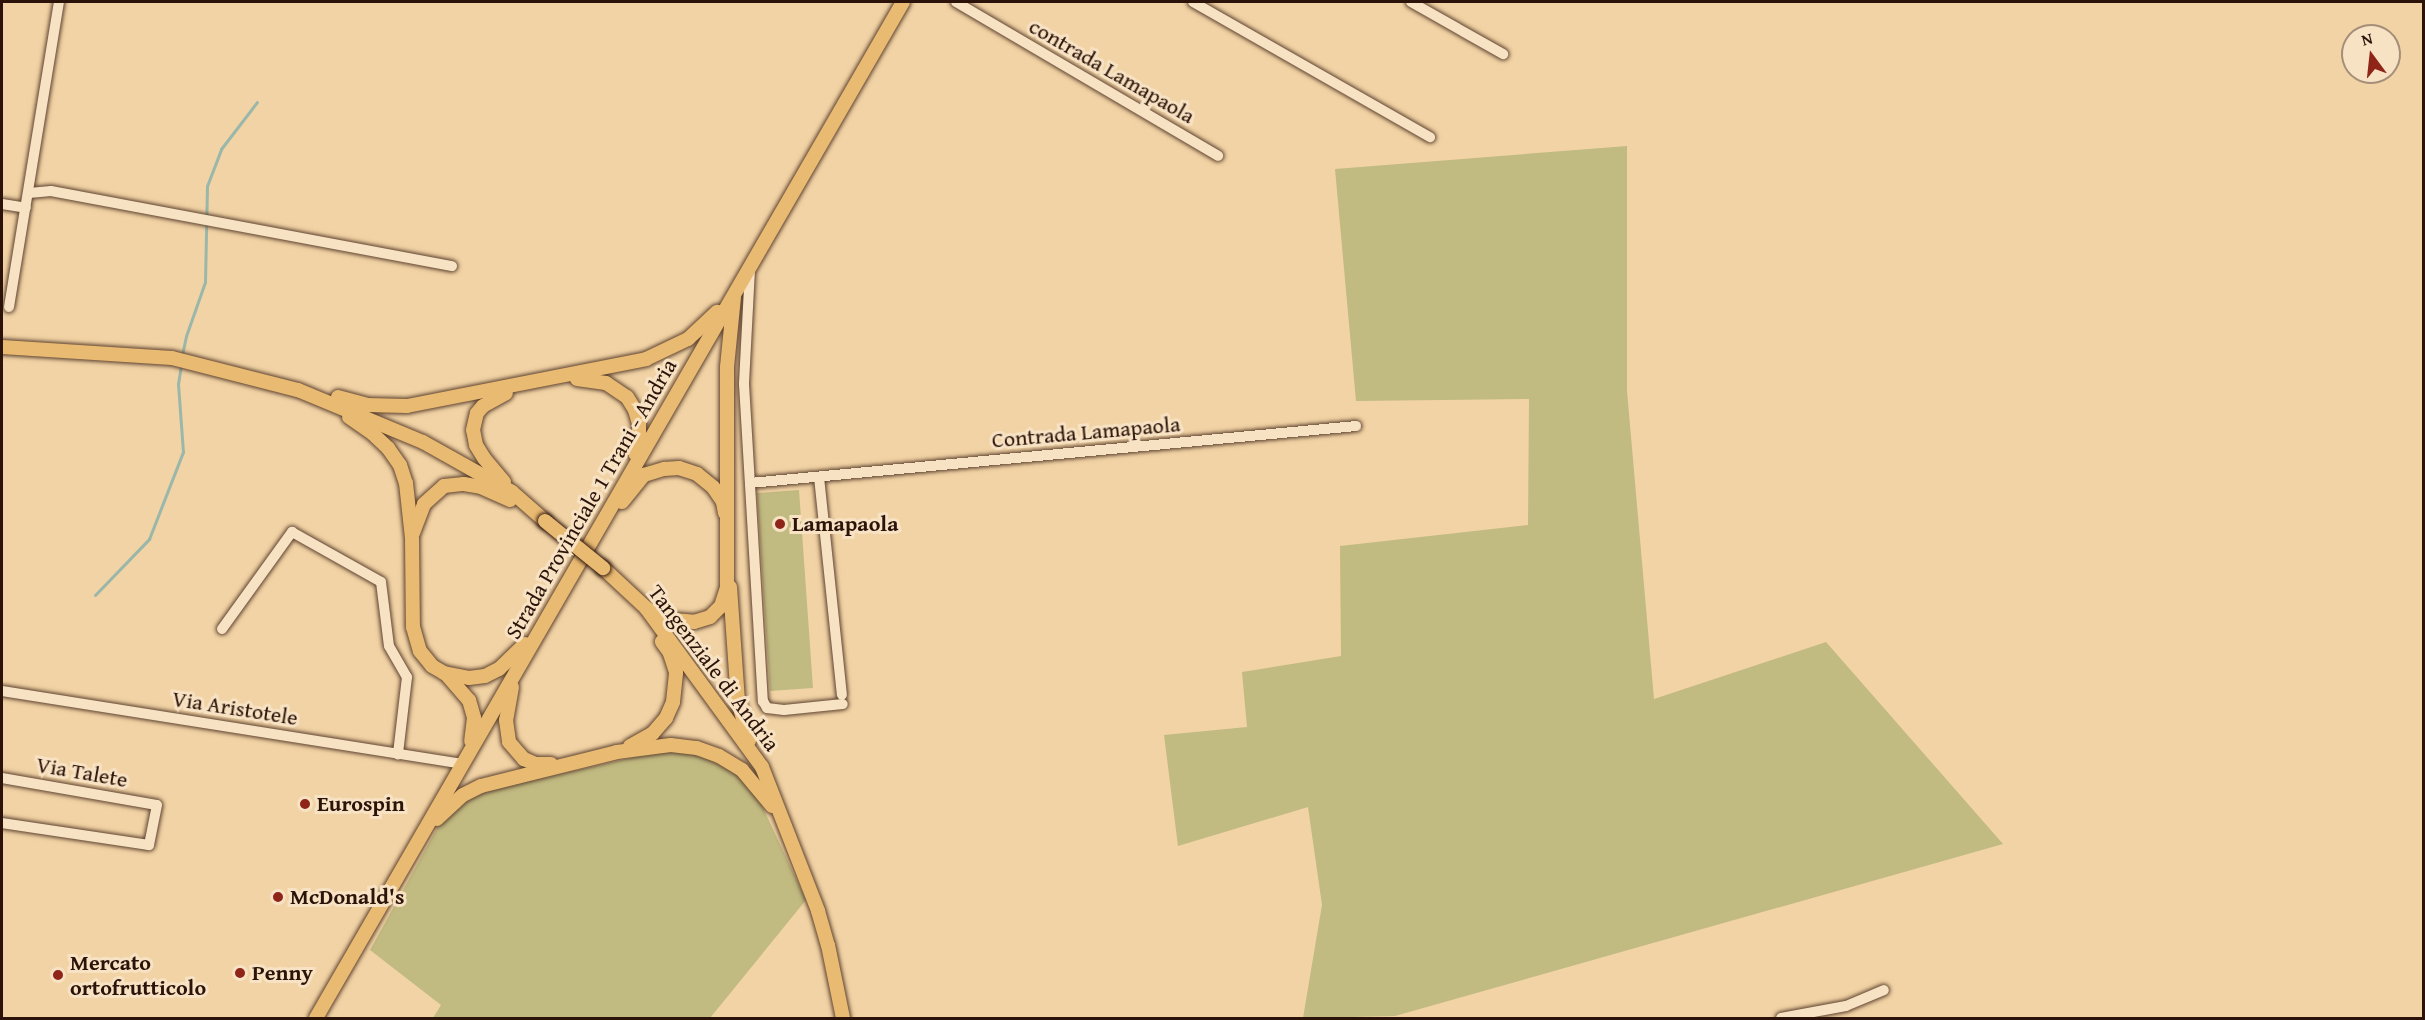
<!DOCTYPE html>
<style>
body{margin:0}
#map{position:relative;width:2425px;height:1020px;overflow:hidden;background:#f2d3a5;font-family:"Gentium Book Plus",serif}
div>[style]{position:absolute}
.green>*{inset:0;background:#c1ba81}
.stream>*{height:3px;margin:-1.5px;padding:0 1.5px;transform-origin:1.5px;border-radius:1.5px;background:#9bb7a9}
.roads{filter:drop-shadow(0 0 2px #5e4330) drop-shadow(0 0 2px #5e4330)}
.minor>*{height:10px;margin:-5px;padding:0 5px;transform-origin:5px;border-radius:5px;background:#f7e2c4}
.major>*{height:14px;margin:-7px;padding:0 7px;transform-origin:7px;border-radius:7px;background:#e9ba72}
.bridges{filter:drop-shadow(0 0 2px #2c1309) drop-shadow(0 0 2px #2c1309)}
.major-bridge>*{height:14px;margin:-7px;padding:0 7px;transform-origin:7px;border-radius:7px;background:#e9ba72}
.dots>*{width:16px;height:16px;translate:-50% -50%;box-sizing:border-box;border:3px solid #f7e2c4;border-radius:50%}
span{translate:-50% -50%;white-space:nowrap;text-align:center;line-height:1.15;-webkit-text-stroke:6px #f7e2c4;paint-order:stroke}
.street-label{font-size:22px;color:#2c1309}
.poi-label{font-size:22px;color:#2c1309;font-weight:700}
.left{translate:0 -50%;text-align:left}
.frame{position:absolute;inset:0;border:3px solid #2c1309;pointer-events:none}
.north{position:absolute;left:2341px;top:24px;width:60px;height:60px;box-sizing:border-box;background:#f7e2c4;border:2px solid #a68f79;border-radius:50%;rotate:345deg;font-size:16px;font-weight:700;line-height:24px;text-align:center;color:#2c1309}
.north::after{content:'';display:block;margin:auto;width:21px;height:27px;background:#8f2418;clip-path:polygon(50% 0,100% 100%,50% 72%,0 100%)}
</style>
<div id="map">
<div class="green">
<div style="clip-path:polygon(1627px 146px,1627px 391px,1654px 699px,1826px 642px,2003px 844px,1395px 1016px,1303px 1018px,1322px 905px,1308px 807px,1178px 846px,1164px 735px,1247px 727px,1242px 672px,1341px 656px,1340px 546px,1528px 525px,1529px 399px,1356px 401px,1335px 169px)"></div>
<div style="clip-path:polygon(799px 490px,813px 688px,770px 691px,757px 493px)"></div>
<div style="clip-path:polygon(680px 749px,707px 756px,740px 773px,758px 797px,806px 900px,710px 1018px,433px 1018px,441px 1005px,370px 950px,440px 823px,456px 806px,478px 793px,661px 751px)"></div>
</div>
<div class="stream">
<div style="left:182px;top:355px;width:19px;rotate:-78deg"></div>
<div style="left:186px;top:336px;width:57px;rotate:-70.6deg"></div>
<div style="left:205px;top:282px;width:96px;rotate:-88.8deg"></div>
<div style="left:207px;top:186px;width:40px;rotate:-69deg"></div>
<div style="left:221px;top:149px;width:59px;rotate:-52.5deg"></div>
<div style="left:95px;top:595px;width:78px;rotate:-46deg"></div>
<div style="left:149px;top:539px;width:93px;rotate:-68.7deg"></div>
<div style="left:183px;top:452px;width:68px;rotate:-94.2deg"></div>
<div style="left:178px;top:384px;width:19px;rotate:-81deg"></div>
</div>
<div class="roads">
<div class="minor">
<div style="left:956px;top:2px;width:304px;rotate:30.4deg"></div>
<div style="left:1193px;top:2px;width:273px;rotate:29.7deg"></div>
<div style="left:1411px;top:2px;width:106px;rotate:29.5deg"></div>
<div style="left:29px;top:193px;width:22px;rotate:-5deg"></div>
<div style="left:51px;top:191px;width:408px;rotate:10.6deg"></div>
<div style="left:2px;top:204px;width:24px;rotate:9deg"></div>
<div style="left:750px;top:269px;width:115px;rotate:93deg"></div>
<div style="left:744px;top:384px;width:318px;rotate:86.6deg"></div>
<div style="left:763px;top:701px;width:8px;rotate:60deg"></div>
<div style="left:767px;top:708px;width:17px;rotate:7deg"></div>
<div style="left:784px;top:710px;width:59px;rotate:-5.8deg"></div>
<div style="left:9px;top:307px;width:309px;rotate:-80.7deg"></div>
<div style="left:819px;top:477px;width:219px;rotate:84deg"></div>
<div style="left:750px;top:483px;width:609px;rotate:-5.37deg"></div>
<div style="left:222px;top:629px;width:120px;rotate:-54.2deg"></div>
<div style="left:292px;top:532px;width:102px;rotate:29.3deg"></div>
<div style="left:381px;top:582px;width:64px;rotate:82.9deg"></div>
<div style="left:389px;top:646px;width:36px;rotate:60deg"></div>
<div style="left:407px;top:677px;width:78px;rotate:96.7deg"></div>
<div style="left:2px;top:691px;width:466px;rotate:9deg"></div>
<div style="left:2px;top:778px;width:157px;rotate:9.9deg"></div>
<div style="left:157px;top:805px;width:41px;rotate:101.3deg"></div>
<div style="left:149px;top:845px;width:149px;rotate:-171.5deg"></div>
<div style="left:1781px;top:1018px;width:66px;rotate:-10.5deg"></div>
<div style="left:1846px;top:1006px;width:41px;rotate:-22.8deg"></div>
</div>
<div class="major">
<div style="left:2px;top:347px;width:170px;rotate:3.7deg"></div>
<div style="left:172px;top:358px;width:130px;rotate:14.3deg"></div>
<div style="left:298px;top:390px;width:135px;rotate:22.6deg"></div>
<div style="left:423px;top:442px;width:102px;rotate:29.3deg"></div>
<div style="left:512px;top:492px;width:44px;rotate:41.3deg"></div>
<div style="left:577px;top:379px;width:29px;rotate:8deg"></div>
<div style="left:606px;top:383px;width:25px;rotate:34deg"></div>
<div style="left:627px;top:397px;width:15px;rotate:58deg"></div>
<div style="left:635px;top:410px;width:15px;rotate:74deg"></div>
<div style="left:639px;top:424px;width:14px;rotate:90deg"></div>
<div style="left:639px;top:438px;width:16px;rotate:104deg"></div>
<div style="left:338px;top:397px;width:30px;rotate:15deg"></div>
<div style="left:367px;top:405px;width:40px;rotate:1.4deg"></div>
<div style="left:407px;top:406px;width:244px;rotate:-11.1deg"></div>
<div style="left:646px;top:359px;width:47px;rotate:-25.5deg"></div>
<div style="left:688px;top:339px;width:40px;rotate:-43deg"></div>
<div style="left:349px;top:417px;width:29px;rotate:35deg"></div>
<div style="left:373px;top:434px;width:21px;rotate:43deg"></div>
<div style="left:388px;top:448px;width:21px;rotate:55deg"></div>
<div style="left:400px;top:465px;width:19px;rotate:72deg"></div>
<div style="left:406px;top:483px;width:55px;rotate:83.8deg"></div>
<div style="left:412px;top:538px;width:89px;rotate:89.4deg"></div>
<div style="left:413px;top:627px;width:25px;rotate:74deg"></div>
<div style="left:420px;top:651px;width:19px;rotate:51deg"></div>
<div style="left:432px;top:666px;width:14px;rotate:30deg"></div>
<div style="left:444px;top:673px;width:25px;rotate:11deg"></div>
<div style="left:469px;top:678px;width:16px;rotate:-7deg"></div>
<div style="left:485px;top:676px;width:16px;rotate:-27deg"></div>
<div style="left:499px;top:669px;width:36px;rotate:-44deg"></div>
<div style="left:504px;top:482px;width:31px;rotate:-130deg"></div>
<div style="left:484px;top:458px;width:15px;rotate:-122deg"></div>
<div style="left:476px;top:445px;width:15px;rotate:-101deg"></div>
<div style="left:473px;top:430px;width:17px;rotate:-77deg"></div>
<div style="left:477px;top:413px;width:9px;rotate:-49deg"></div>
<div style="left:483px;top:406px;width:26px;rotate:-29deg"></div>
<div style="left:622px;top:502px;width:35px;rotate:-51deg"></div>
<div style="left:644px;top:475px;width:21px;rotate:-17deg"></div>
<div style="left:664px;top:469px;width:15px;rotate:-4deg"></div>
<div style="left:679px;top:468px;width:19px;rotate:18deg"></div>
<div style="left:697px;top:474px;width:21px;rotate:39deg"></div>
<div style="left:713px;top:487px;width:18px;rotate:56deg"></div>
<div style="left:723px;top:502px;width:11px;rotate:80deg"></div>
<div style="left:413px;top:533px;width:31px;rotate:-69deg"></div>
<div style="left:424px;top:504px;width:27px;rotate:-42deg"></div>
<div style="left:444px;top:486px;width:20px;rotate:-6deg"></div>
<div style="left:464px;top:484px;width:17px;rotate:10deg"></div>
<div style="left:481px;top:487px;width:32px;rotate:24deg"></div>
<div style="left:603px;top:568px;width:59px;rotate:42.9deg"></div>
<div style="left:646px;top:608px;width:197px;rotate:53.9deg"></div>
<div style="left:762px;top:767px;width:155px;rotate:68.7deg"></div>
<div style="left:818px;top:911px;width:35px;rotate:74deg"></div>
<div style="left:828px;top:945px;width:75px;rotate:78.4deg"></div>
<div style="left:730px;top:587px;width:114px;rotate:86deg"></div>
<div style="left:738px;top:701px;width:41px;rotate:74.2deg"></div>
<div style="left:647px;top:609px;width:28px;rotate:23deg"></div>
<div style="left:673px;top:620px;width:21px;rotate:5deg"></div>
<div style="left:694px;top:622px;width:17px;rotate:-17deg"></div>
<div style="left:710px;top:617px;width:16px;rotate:-45deg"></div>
<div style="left:721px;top:606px;width:19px;rotate:-72deg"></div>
<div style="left:727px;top:588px;width:221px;rotate:-90deg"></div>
<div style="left:727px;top:367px;width:70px;rotate:-84.3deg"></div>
<div style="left:446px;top:674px;width:35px;rotate:49deg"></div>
<div style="left:469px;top:700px;width:19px;rotate:74deg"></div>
<div style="left:474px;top:718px;width:23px;rotate:97deg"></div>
<div style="left:512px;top:687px;width:34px;rotate:100deg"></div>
<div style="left:506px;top:720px;width:22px;rotate:82deg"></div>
<div style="left:509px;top:742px;width:23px;rotate:49deg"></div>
<div style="left:524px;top:759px;width:13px;rotate:23deg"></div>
<div style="left:536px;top:764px;width:15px"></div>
<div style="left:630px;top:746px;width:26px;rotate:-29deg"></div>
<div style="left:653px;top:733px;width:20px;rotate:-49deg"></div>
<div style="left:666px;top:718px;width:17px;rotate:-66deg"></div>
<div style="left:673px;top:702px;width:30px;rotate:-84deg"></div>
<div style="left:676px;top:672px;width:20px;rotate:-108deg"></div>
<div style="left:670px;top:653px;width:14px;rotate:-126deg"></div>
<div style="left:437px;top:819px;width:35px;rotate:-43deg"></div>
<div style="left:463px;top:795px;width:20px;rotate:-27deg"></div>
<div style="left:481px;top:786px;width:140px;rotate:-14deg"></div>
<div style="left:617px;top:752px;width:54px;rotate:-7.4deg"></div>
<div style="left:671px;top:745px;width:26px;rotate:7deg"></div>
<div style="left:697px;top:748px;width:23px;rotate:20deg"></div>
<div style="left:719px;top:756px;width:27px;rotate:31deg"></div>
<div style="left:742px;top:770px;width:47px;rotate:50.2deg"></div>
<div style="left:316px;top:1018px;width:1173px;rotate:-59.98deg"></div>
</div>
</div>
<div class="bridges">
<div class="major-bridge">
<div style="left:545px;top:521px;width:75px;rotate:39deg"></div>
</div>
</div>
<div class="dots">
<div style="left:780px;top:524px;background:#8f2418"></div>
<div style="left:305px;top:804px;background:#8f2418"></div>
<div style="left:278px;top:897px;background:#8f2418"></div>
<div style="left:240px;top:973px;background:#8f2418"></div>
<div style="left:58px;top:975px;background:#8f2418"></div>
</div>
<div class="street-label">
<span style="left:1112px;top:71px;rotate:30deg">contrada Lamapaola</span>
<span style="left:1086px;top:432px;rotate:-5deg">Contrada Lamapaola</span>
<span style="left:591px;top:499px;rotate:-60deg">Strada Provinciale 1 Trani - Andria</span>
<span style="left:714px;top:668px;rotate:53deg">Tangenziale di Andria</span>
<span style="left:235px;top:708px;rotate:9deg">Via Aristotele</span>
<span style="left:82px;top:772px;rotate:10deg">Via Talete</span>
</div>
<div class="poi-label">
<span class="left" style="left:792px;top:524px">Lamapaola</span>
<span class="left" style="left:317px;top:804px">Eurospin</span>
<span class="left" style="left:290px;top:897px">McDonald's</span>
<span class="left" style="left:70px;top:975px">Mercato<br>ortofrutticolo</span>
<span class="left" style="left:252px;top:973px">Penny</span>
</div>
<div class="frame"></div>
<div class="north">N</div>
</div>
